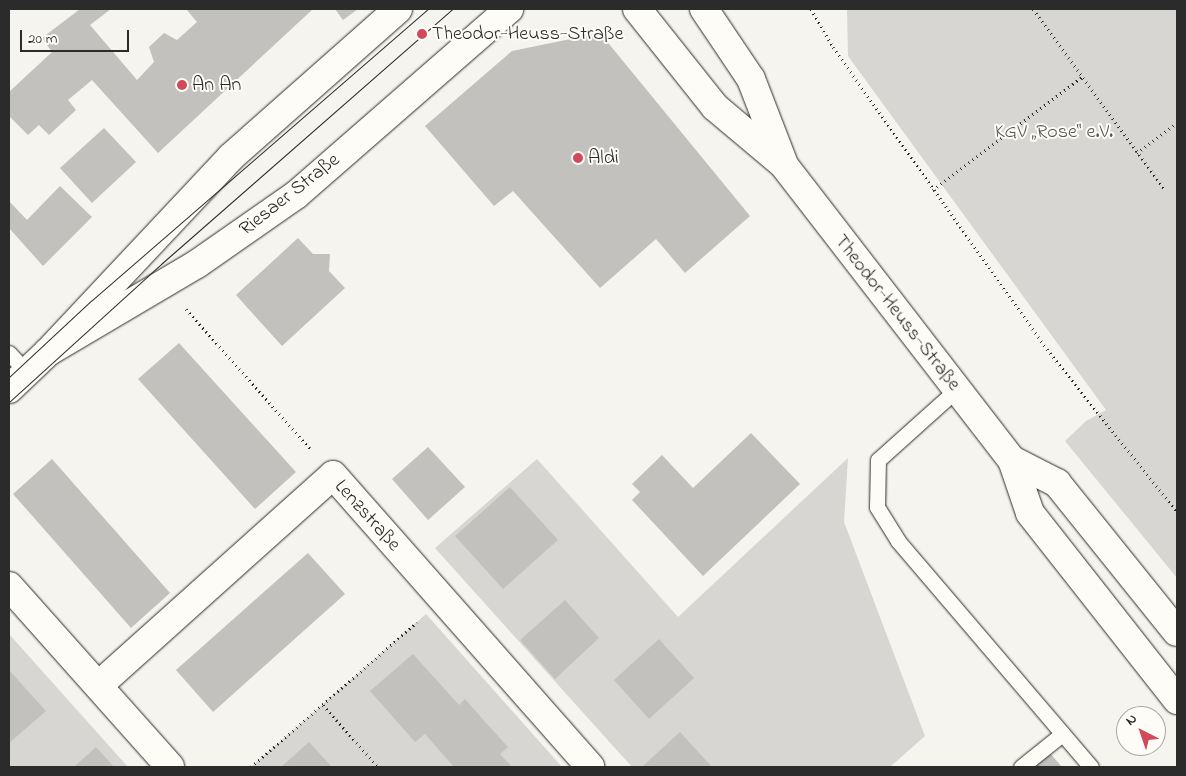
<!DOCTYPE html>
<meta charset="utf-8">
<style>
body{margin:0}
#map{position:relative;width:1186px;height:776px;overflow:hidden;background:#f5f4ef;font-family:"Indie Flower",sans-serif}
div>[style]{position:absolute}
.green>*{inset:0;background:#d7d6d2}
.building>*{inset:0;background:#c2c1be}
.path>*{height:3px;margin-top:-1.5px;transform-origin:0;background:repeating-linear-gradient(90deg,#2b2b2b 0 1px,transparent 0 5px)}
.roads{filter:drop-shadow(0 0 1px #2b2b2b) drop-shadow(0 0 1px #2b2b2b)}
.service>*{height:15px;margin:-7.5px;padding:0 7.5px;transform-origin:7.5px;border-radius:7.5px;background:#fdfcf7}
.minor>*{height:28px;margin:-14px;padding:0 14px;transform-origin:14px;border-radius:14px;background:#fdfcf7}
.secondary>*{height:28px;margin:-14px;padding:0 14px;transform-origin:14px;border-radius:14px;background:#fdfcf7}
.tram>*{height:1px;margin:-0.5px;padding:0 0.5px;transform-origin:0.5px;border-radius:0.5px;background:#2b2b2b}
.dots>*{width:14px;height:14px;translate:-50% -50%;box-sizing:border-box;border:2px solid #fdfcf7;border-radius:50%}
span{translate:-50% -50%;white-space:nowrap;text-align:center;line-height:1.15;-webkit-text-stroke:4px #fdfcf7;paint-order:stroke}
.poi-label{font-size:20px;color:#2b2b2b}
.left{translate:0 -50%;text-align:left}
.park-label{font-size:20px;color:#565655}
.street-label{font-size:20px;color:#2b2b2b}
.frame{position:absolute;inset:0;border:10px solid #2b2b2b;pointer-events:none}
.north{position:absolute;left:1116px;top:706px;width:50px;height:50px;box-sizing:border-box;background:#fdfcf7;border:1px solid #a9a8a5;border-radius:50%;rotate:319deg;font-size:14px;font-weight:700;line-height:20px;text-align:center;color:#2b2b2b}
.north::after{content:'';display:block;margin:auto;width:18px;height:22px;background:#d1495b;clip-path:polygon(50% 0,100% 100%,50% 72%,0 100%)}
.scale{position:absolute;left:20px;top:30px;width:109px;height:22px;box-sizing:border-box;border:2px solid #2b2b2b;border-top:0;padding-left:6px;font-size:15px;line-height:18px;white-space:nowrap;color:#2b2b2b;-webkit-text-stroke:4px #fdfcf7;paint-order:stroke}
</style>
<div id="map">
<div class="green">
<div style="clip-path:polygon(847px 9px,1177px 9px,1177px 578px,1065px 441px,1086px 421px,1106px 410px,848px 56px)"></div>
<div style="clip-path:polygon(848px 458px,844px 522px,925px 736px,890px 767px,632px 767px,435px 548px,537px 459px,678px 617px)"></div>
<div style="clip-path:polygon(426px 614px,562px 767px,251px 767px)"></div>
<div style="clip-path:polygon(9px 634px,128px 767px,9px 767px)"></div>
</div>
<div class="building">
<div style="clip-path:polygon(80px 9px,111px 9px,90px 25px,137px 80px,154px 62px,149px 47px,164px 33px,177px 40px,197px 22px,186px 9px,313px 9px,158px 153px,92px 80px,68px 100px,76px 110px,49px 135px,39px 125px,28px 135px,9px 116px,9px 92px,52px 52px,42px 38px)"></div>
<div style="clip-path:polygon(335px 9px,358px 9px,343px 20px)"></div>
<div style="clip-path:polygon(600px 33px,750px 216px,685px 273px,656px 239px,600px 288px,513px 191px,494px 206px,425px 126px,512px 51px)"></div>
<div style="clip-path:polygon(104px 128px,136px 162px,92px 203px,60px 168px)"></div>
<div style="clip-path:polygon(60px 186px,92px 217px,43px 266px,9px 228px,9px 201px,27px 220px)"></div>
<div style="clip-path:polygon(298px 238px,313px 254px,330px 254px,329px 271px,345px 288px,282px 346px,236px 295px)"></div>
<div style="clip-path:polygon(179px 343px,296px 472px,255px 509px,138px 379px)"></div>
<div style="clip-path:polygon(751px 433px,800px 484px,703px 576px,632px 500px,640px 492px,632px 484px,662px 455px,693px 488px)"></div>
<div style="clip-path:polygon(428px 447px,465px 487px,428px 520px,392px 479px)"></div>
<div style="clip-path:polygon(52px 459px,170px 593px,131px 628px,13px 494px)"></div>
<div style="clip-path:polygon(510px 487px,558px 540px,503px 589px,455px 536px)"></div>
<div style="clip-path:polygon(308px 553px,345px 594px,213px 712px,176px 670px)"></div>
<div style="clip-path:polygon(565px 600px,599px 638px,555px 679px,520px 640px)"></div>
<div style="clip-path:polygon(659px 639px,694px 678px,649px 719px,614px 680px)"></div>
<div style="clip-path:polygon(413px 654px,459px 705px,465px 699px,487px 724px,508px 747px,500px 754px,512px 767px,454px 767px,425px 734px,415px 742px,370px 691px)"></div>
<div style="clip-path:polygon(9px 670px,46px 711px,9px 743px)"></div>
<div style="clip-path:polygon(680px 732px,712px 767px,642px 767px,657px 753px)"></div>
<div style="clip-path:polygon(309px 742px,332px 767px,281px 767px)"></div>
<div style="clip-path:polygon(96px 747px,114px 767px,74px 767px)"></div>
<div style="clip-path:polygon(1048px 751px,1062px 767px,1029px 767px)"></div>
</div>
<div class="path">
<div style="left:811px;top:9px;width:44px;rotate:59.9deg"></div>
<div style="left:833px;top:47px;width:370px;rotate:54.7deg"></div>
<div style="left:1047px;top:349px;width:208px;rotate:51.4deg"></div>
<div style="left:1033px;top:9px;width:224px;rotate:53.9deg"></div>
<div style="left:1137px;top:153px;width:50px;rotate:-36.9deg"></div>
<div style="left:933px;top:190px;width:187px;rotate:-37.2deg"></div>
<div style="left:186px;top:309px;width:188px;rotate:48.4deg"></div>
<div style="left:323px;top:705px;width:83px;rotate:48.4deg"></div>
<div style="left:251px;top:767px;width:220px;rotate:-41.1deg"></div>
</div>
<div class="roads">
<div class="service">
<div style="left:9px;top:353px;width:26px;rotate:47deg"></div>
<div style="left:956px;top:390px;width:105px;rotate:138.1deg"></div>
<div style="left:878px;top:460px;width:47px;rotate:91.2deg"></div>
<div style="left:877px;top:507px;width:40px;rotate:58deg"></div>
<div style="left:898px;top:541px;width:297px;rotate:49.5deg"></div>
<div style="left:1021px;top:767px;width:53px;rotate:-38.8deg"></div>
</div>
<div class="minor">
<div style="left:9px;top:586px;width:242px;rotate:48.3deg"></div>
<div style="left:99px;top:685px;width:314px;rotate:-41.9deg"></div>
<div style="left:333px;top:475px;width:389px;rotate:48.6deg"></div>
</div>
<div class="secondary">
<div style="left:637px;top:9px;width:125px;rotate:51.5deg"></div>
<div style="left:715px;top:107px;width:89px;rotate:40deg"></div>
<div style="left:783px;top:164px;width:374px;rotate:52.3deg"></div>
<div style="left:1012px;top:460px;width:56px;rotate:71.2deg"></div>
<div style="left:1030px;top:513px;width:238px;rotate:51.8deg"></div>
<div style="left:704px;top:9px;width:84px;rotate:56.1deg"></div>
<div style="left:751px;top:79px;width:89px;rotate:68.9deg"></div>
<div style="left:48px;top:352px;width:173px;rotate:-30.6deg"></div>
<div style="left:197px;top:264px;width:121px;rotate:-34.9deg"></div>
<div style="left:296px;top:195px;width:283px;rotate:-41.1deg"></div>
<div style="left:9px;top:389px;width:54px;rotate:-43.5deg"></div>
<div style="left:48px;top:352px;width:267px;rotate:-46.8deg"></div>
<div style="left:231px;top:157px;width:223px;rotate:-41.5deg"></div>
<div style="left:1012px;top:460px;width:51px;rotate:27.1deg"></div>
<div style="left:1057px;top:483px;width:191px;rotate:51.2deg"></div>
</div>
</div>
<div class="tram">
<div style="left:9px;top:377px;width:113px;rotate:-42.9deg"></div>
<div style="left:92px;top:300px;width:444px;rotate:-40.9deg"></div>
<div style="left:9px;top:402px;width:205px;rotate:-42.2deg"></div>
<div style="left:161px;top:264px;width:387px;rotate:-41.2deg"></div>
</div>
<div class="dots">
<div style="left:422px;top:34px;background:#d1495b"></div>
<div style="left:182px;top:85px;background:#d1495b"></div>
<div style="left:578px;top:158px;background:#d1495b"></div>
</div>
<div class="poi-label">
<span class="left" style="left:432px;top:34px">Theodor-Heuss-Straße</span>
<span class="left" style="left:192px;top:85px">An An</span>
<span class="left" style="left:588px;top:158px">Aldi</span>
</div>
<div class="park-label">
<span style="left:1054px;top:132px">KGV „Rose“ e.V.</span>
</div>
<div class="street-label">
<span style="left:290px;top:195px;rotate:-38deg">Riesaer Straße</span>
<span style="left:897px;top:313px;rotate:52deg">Theodor-Heuss-Straße</span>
<span style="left:367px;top:516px;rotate:48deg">Lenzstraße</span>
</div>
<div class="frame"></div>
<div class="north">N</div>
<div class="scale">20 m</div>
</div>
